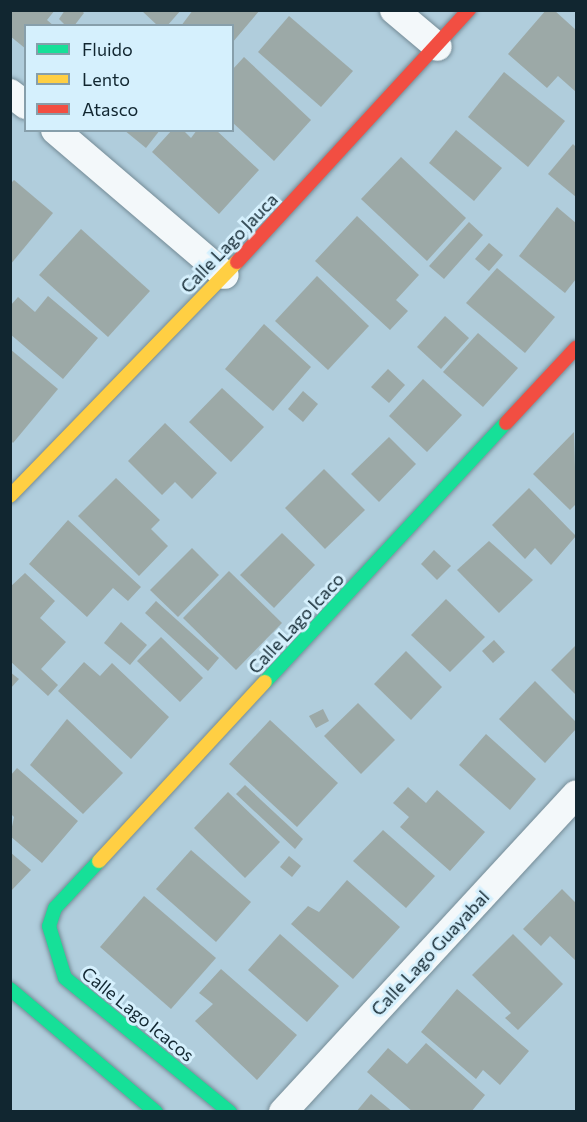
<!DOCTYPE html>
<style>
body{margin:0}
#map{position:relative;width:587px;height:1122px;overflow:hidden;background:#b0cddc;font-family:Commissioner,sans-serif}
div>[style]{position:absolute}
.building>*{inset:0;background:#9ca9a7}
.roads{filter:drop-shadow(0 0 2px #748b96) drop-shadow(0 0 2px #748b96)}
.street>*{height:28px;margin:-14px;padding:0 14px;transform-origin:14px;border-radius:14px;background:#f3f8fa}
.fast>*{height:14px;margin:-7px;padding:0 7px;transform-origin:7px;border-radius:7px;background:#16e098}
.slow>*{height:14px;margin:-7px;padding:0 7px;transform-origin:7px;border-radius:7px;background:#ffcf43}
.jam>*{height:14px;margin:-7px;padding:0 7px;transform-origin:7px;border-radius:7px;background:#f24e42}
span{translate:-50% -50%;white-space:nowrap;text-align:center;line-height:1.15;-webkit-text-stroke:6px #d5f0fd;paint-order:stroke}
.street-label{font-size:18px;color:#112630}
.frame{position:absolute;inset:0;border:12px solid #112630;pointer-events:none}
.legend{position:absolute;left:24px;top:24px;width:210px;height:108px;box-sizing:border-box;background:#d5f0fd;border:2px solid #879fab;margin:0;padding:8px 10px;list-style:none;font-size:18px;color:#112630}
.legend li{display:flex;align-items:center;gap:12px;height:30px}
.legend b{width:30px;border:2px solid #879fab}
</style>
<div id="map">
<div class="building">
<div style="clip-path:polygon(10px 10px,55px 10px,47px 20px,54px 26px,26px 26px,26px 49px,10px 36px)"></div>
<div style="clip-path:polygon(65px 10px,81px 10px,84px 13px,74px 26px,66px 26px,59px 19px)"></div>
<div style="clip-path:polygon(141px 10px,181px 10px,167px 26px,158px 26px)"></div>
<div style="clip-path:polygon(193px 10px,260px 10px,232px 43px,232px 26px,181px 26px)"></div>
<div style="clip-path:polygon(546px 10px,554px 10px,576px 30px,576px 92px,558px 76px,547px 88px,508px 54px)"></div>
<div style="clip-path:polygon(289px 16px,353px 71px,321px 107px,258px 52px)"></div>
<div style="clip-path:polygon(244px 57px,311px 120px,274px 161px,232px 122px,232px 70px)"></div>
<div style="clip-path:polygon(504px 72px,565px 121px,528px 167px,468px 117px)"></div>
<div style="clip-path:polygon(124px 130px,160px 130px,146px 148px)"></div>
<div style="clip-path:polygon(172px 130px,183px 130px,191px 138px,197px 130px,216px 130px,259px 170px,219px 214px,152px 152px)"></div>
<div style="clip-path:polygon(456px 130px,502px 168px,474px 201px,429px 163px)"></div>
<div style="clip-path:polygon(573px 144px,576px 147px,576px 197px,548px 174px)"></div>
<div style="clip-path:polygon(401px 157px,466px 218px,427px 261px,361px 199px)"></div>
<div style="clip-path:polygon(14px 180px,53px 213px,10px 265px,10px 184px)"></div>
<div style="clip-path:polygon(557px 207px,576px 223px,576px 279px,565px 293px,519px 256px)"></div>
<div style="clip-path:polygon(357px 216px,419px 275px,396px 300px,408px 311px,390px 330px,315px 261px)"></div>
<div style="clip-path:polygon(469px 222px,483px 235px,444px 279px,429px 266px)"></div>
<div style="clip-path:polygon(81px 229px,150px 291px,108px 337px,39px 275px)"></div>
<div style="clip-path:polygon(489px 243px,503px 255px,489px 271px,475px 259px)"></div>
<div style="clip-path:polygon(497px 268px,555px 317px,525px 353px,466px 303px)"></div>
<div style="clip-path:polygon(317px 276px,369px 326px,328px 370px,275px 321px)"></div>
<div style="clip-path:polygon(48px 296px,98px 338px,63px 379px,10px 334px,10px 306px,18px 297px,35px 312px)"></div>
<div style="clip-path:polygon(445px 316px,469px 338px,441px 369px,417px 347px)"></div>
<div style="clip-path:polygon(264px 324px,311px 367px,273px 411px,225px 369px)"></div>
<div style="clip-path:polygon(478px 333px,518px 368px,483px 407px,443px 372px)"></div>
<div style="clip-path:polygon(10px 349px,58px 389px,13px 443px,10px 440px)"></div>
<div style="clip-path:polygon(388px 369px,405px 385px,389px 403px,371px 387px)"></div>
<div style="clip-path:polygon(423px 379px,462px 415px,427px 452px,389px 416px)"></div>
<div style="clip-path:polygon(222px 388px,264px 427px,231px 462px,189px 422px)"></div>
<div style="clip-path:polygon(303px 391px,318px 404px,303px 422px,288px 409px)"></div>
<div style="clip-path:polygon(165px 423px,217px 473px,192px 499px,175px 482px,162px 495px,128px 461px)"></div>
<div style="clip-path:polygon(574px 432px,576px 504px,570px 510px,533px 474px)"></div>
<div style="clip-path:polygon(389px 437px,416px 464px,379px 502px,351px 474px)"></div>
<div style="clip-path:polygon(324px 469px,365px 510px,325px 549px,285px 508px)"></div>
<div style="clip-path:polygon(116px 478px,160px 520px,151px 529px,168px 546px,139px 576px,78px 516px)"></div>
<div style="clip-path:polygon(529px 488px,576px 536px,551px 565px,535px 548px,525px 559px,492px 525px)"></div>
<div style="clip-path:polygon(68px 520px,141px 587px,128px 601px,113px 588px,87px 617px,29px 564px)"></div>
<div style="clip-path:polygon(282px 533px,315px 565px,274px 608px,240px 575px)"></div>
<div style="clip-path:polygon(489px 541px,533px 580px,499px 613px,457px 570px)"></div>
<div style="clip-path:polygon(192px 548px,219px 575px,178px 617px,150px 590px)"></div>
<div style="clip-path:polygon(434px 550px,451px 566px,437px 580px,421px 564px)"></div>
<div style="clip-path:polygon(229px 571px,282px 623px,236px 670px,183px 618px)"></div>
<div style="clip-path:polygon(25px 573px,55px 601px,40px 618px,66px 642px,41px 669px,58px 685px,48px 696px,10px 661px,10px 587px)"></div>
<div style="clip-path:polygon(446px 599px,485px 637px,450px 672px,411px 635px)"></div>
<div style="clip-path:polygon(156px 601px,219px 658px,208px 671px,145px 613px)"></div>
<div style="clip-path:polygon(121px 622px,147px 645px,130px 665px,104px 643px)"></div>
<div style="clip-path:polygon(161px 637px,203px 678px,180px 702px,137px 661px)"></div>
<div style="clip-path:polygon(494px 640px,505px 652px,493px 663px,482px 651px)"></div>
<div style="clip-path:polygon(576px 645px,576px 695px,551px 670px)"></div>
<div style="clip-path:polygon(406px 651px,442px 687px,411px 720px,374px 684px)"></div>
<div style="clip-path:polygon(84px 662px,100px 676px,112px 663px,169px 717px,131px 759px,58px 691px)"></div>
<div style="clip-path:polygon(10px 672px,19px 679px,10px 689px)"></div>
<div style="clip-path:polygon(535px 681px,576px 722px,576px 729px,545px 763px,499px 719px)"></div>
<div style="clip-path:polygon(358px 703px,395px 740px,361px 774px,324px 736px)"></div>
<div style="clip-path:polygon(323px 709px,329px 721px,316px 728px,309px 716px)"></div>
<div style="clip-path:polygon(67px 719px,123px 773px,83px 814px,30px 765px)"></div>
<div style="clip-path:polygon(270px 720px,338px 783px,297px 827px,229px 764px)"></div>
<div style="clip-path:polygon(486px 734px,536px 779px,510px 810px,459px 765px)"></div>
<div style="clip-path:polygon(17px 768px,78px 821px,42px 863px,10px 836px,14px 817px,10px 813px,10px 776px)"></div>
<div style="clip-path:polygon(245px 785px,303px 839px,295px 849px,236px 794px)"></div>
<div style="clip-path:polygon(408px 787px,426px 803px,437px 790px,485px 832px,450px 871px,400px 827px,409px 817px,393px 803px)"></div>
<div style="clip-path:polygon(228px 792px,280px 842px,245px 878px,194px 828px)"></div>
<div style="clip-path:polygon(383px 830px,435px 876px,406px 908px,353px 861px)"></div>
<div style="clip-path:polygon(191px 850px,251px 902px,216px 942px,156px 889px)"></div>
<div style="clip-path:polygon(10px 852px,31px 870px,10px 892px)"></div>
<div style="clip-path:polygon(289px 856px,301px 866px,292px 877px,280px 867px)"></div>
<div style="clip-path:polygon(347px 880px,400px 927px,353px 979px,291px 924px,308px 906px,319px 912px)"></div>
<div style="clip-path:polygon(562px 889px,576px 903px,576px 961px,550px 936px,541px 946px,523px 929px)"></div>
<div style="clip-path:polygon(144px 896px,216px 958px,171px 1009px,100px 947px)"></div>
<div style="clip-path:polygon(280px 934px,339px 986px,307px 1022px,248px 970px)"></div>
<div style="clip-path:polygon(513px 934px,563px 984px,518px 1030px,505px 1018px,511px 1013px,472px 975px)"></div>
<div style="clip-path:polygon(221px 969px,297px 1035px,257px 1080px,195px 1021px,213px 1004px,199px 993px)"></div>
<div style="clip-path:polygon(457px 989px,529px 1051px,500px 1085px,483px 1070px,476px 1079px,421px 1032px)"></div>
<div style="clip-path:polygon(426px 1043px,485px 1095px,471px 1112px,413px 1112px,367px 1072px,388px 1048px,407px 1064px)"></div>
<div style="clip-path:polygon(371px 1094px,393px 1112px,356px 1112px)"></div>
</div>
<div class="roads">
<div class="street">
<div style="left:394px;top:10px;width:57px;rotate:40.1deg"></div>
<div style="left:10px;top:93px;width:20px;rotate:37deg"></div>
<div style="left:55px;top:130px;width:223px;rotate:40.5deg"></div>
<div style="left:283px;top:1112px;width:432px;rotate:-47.3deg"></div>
</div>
<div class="fast">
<div style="left:265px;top:682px;width:354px;rotate:-47.1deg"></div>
<div style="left:99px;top:861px;width:64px;rotate:133.1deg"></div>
<div style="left:55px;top:908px;width:19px;rotate:108deg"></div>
<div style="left:49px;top:926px;width:54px;rotate:72.9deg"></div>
<div style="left:65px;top:978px;width:213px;rotate:39.1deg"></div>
<div style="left:10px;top:989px;width:191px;rotate:40.1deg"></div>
</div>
<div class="slow">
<div style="left:10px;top:496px;width:326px;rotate:-45.9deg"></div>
<div style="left:99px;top:861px;width:244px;rotate:-47.2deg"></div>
</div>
<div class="jam">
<div style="left:237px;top:262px;width:343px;rotate:-47.4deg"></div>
<div style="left:506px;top:423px;width:103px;rotate:-47deg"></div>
</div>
</div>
<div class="street-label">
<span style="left:229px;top:243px;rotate:-46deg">Calle Lago Jauca</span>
<span style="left:296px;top:623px;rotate:-47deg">Calle Lago Icaco</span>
<span style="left:430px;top:953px;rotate:-47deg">Calle Lago Guayabal</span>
<span style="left:138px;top:1014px;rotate:39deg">Calle Lago Icacos</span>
</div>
<div class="frame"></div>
<ul class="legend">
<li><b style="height:8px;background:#16e098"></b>Fluido</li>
<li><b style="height:8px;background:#ffcf43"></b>Lento</li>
<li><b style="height:8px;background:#f24e42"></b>Atasco</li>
</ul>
</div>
